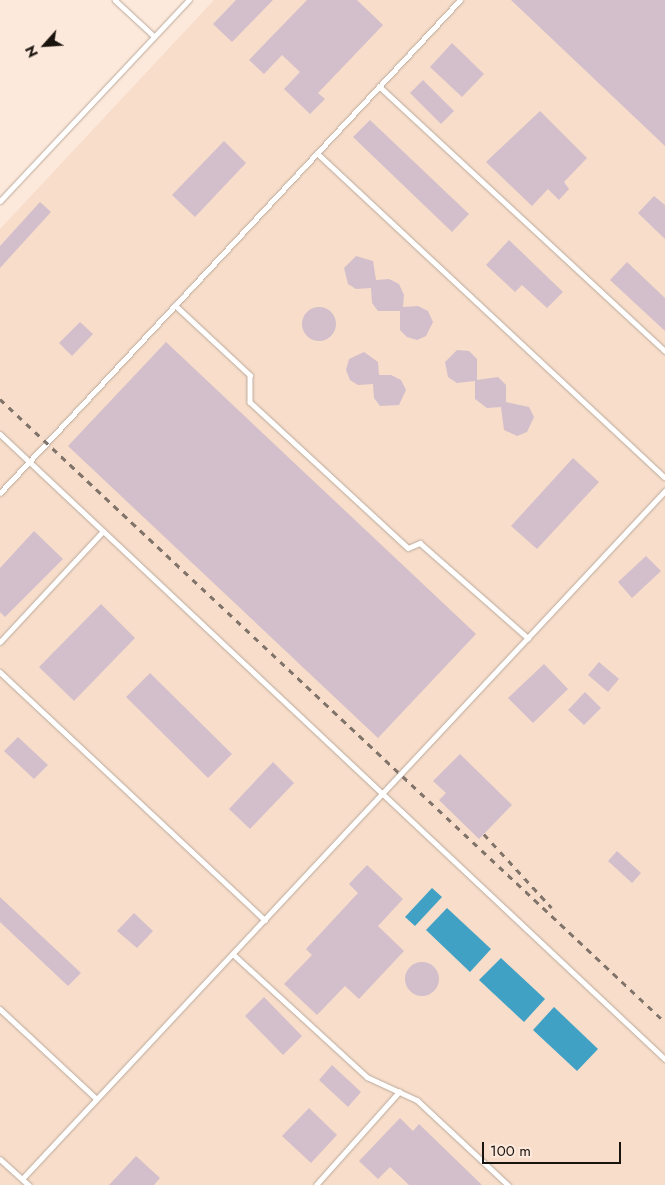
<!DOCTYPE html>
<style>
body{margin:0}
#map{position:relative;width:665px;height:1185px;overflow:hidden;background:#fde9db;font-family:Jost,sans-serif}
div>[style]{position:absolute}
.built>*{inset:0;background:#f7ddca}
.water>*{inset:0;background:#40a1c5}
.building>*{inset:0;background:#d3bfcb}
.round{border-radius:50%}
.roads{filter:drop-shadow(0 0 1px #baa89a) drop-shadow(0 0 1px #baa89a)}
.service>*{height:4.5px;margin:-2.25px;padding:0 2.25px;transform-origin:2.25px;border-radius:2.25px;background:#fff}
.rail>*{height:2.5px;margin-top:-1.25px;transform-origin:0;background:repeating-linear-gradient(90deg,#7f736a 0 6px,transparent 0 12px)}
span{translate:-50% -50%;white-space:nowrap;text-align:center;line-height:1.15;-webkit-text-stroke:4px #fde9db;paint-order:stroke}
.north{position:absolute;left:20px;top:20px;width:50px;height:50px;-webkit-text-stroke:4px #fde9db;paint-order:stroke;rotate:244deg;font-size:14px;font-weight:700;line-height:20px;text-align:center;color:#1a140f}
.north::after{content:'';display:block;margin:auto;width:18px;height:22px;background:#1a140f;clip-path:polygon(50% 0,100% 100%,50% 72%,0 100%)}
.scale{position:absolute;left:482px;top:1142px;width:139px;height:22px;box-sizing:border-box;border:2px solid #1a140f;border-top:0;padding-left:6px;font-size:15px;line-height:18px;white-space:nowrap;color:#1a140f;-webkit-text-stroke:4px #fde9db;paint-order:stroke}
</style>
<div id="map">
<div class="built">
<div style="clip-path:polygon(214px 0,665px 0,665px 1185px,0 1185px,0 229px)"></div>
</div>
<div class="water">
<div style="clip-path:polygon(432px 888px,442px 897px,415px 926px,405px 917px)"></div>
<div style="clip-path:polygon(447px 908px,491px 949px,470px 972px,426px 930px)"></div>
<div style="clip-path:polygon(501px 958px,545px 999px,524px 1022px,479px 980px)"></div>
<div style="clip-path:polygon(554px 1007px,598px 1049px,577px 1071px,533px 1030px)"></div>
</div>
<div class="building">
<div style="clip-path:polygon(236px 0,273px 0,232px 42px,213px 24px)"></div>
<div style="clip-path:polygon(307px 0,357px 0,383px 25px,318px 93px,325px 99px,310px 114px,284px 89px,300px 72px,282px 55px,264px 74px,249px 60px)"></div>
<div style="clip-path:polygon(511px 0,665px 0,665px 146px)"></div>
<div style="clip-path:polygon(452px 43px,484px 74px,462px 97px,430px 67px)"></div>
<div style="clip-path:polygon(423px 80px,454px 111px,441px 124px,410px 93px)"></div>
<div style="clip-path:polygon(540px 111px,587px 158px,564px 182px,569px 189px,559px 200px,548px 189px,532px 206px,486px 162px)"></div>
<div style="clip-path:polygon(370px 120px,469px 214px,452px 232px,353px 137px)"></div>
<div style="clip-path:polygon(224px 141px,246px 163px,195px 217px,172px 195px)"></div>
<div style="clip-path:polygon(654px 196px,665px 205px,665px 239px,638px 213px)"></div>
<div style="clip-path:polygon(40px 202px,51px 212px,0 268px,0 246px)"></div>
<div style="clip-path:polygon(509px 240px,563px 292px,547px 308px,522px 285px,515px 292px,486px 265px)"></div>
<div style="clip-path:polygon(356px 256px,373px 261px,376px 280px,389px 279px,399px 284px,404px 295px,403px 307px,418px 306px,428px 311px,433px 322px,426px 336px,417px 340px,407px 337px,400px 330px,400px 311px,378px 311px,372px 303px,371px 288px,356px 289px,348px 284px,344px 268px)"></div>
<div style="clip-path:polygon(627px 262px,665px 298px,665px 331px,610px 280px)"></div>
<div class="round" style="left:302px;top:307px;width:34px;height:34px"></div>
<div style="clip-path:polygon(80px 322px,93px 334px,72px 356px,59px 343px)"></div>
<div style="clip-path:polygon(166px 342px,476px 634px,378px 738px,68px 446px)"></div>
<div style="clip-path:polygon(457px 350px,469px 351px,477px 359px,477px 380px,498px 377px,506px 385px,506px 402px,529px 407px,534px 417px,527px 432px,517px 436px,504px 430px,501px 407px,487px 408px,475px 399px,475px 381px,457px 383px,448px 377px,445px 362px)"></div>
<div style="clip-path:polygon(364px 352px,378px 362px,379px 375px,391px 375px,401px 380px,406px 390px,399px 405px,380px 406px,374px 398px,373px 384px,358px 385px,350px 380px,346px 370px,349px 359px)"></div>
<div style="clip-path:polygon(573px 458px,599px 482px,537px 549px,511px 526px)"></div>
<div style="clip-path:polygon(34px 531px,63px 559px,5px 617px,0 612px,0 568px)"></div>
<div style="clip-path:polygon(646px 556px,661px 571px,632px 598px,618px 582px)"></div>
<div style="clip-path:polygon(101px 604px,135px 638px,74px 701px,39px 667px)"></div>
<div style="clip-path:polygon(599px 662px,619px 679px,608px 692px,588px 675px)"></div>
<div style="clip-path:polygon(544px 664px,568px 689px,533px 723px,508px 698px)"></div>
<div style="clip-path:polygon(150px 673px,232px 754px,208px 778px,126px 697px)"></div>
<div style="clip-path:polygon(585px 692px,601px 708px,584px 725px,568px 710px)"></div>
<div style="clip-path:polygon(18px 737px,48px 765px,34px 779px,4px 751px)"></div>
<div style="clip-path:polygon(460px 754px,512px 805px,479px 839px,439px 800px,446px 793px,433px 781px)"></div>
<div style="clip-path:polygon(273px 762px,294px 783px,250px 829px,229px 809px)"></div>
<div style="clip-path:polygon(617px 851px,641px 873px,632px 883px,608px 861px)"></div>
<div style="clip-path:polygon(367px 865px,403px 899px,378px 926px,404px 951px,359px 999px,345px 986px,317px 1015px,284px 984px,312px 955px,306px 949px,358px 893px,349px 884px)"></div>
<div style="clip-path:polygon(0 897px,81px 973px,68px 986px,0 922px)"></div>
<div style="clip-path:polygon(134px 913px,153px 931px,137px 948px,117px 931px)"></div>
<div class="round" style="left:405px;top:962px;width:34px;height:34px"></div>
<div style="clip-path:polygon(264px 997px,302px 1036px,283px 1055px,245px 1016px)"></div>
<div style="clip-path:polygon(332px 1065px,361px 1092px,348px 1107px,319px 1080px)"></div>
<div style="clip-path:polygon(309px 1108px,337px 1135px,311px 1163px,282px 1136px)"></div>
<div style="clip-path:polygon(400px 1118px,413px 1131px,419px 1124px,482px 1185px,409px 1185px,390px 1167px,378px 1179px,359px 1161px)"></div>
<div style="clip-path:polygon(136px 1156px,160px 1178px,154px 1185px,109px 1185px)"></div>
</div>
<div class="roads">
<div class="service">
<div style="left:115px;top:0;width:53px;rotate:42.7deg"></div>
<div style="left:379px;top:86px;width:390px;rotate:42.8deg"></div>
<div style="left:317px;top:153px;width:475px;rotate:43deg"></div>
<div style="left:0;top:201px;width:276px;rotate:-46.8deg"></div>
<div style="left:175px;top:305px;width:103px;rotate:43deg"></div>
<div style="left:250px;top:375px;width:27px;rotate:90deg"></div>
<div style="left:250px;top:402px;width:215px;rotate:42.7deg"></div>
<div style="left:408px;top:548px;width:13px;rotate:-23deg"></div>
<div style="left:420px;top:543px;width:144px;rotate:41.3deg"></div>
<div style="left:0;top:434px;width:913px;rotate:43.22deg"></div>
<div style="left:0;top:493px;width:674px;rotate:-46.98deg"></div>
<div style="left:0;top:642px;width:151px;rotate:-47.1deg"></div>
<div style="left:0;top:672px;width:363px;rotate:43.1deg"></div>
<div style="left:233px;top:954px;width:182px;rotate:42.5deg"></div>
<div style="left:367px;top:1077px;width:55px;rotate:24.7deg"></div>
<div style="left:417px;top:1100px;width:125px;rotate:43deg"></div>
<div style="left:0;top:1009px;width:132px;rotate:42.9deg"></div>
<div style="left:0;top:1159px;width:39px;rotate:42deg"></div>
<div style="left:22px;top:1179px;width:942px;rotate:-46.94deg"></div>
<div style="left:316px;top:1185px;width:125px;rotate:-48.3deg"></div>
</div>
</div>
<div class="rail">
<div style="left:0;top:399px;width:911px;rotate:43.13deg"></div>
<div style="left:484px;top:834px;width:100px;rotate:47.4deg"></div>
</div>
<div class="north">N</div>
<div class="scale">100 m</div>
</div>
